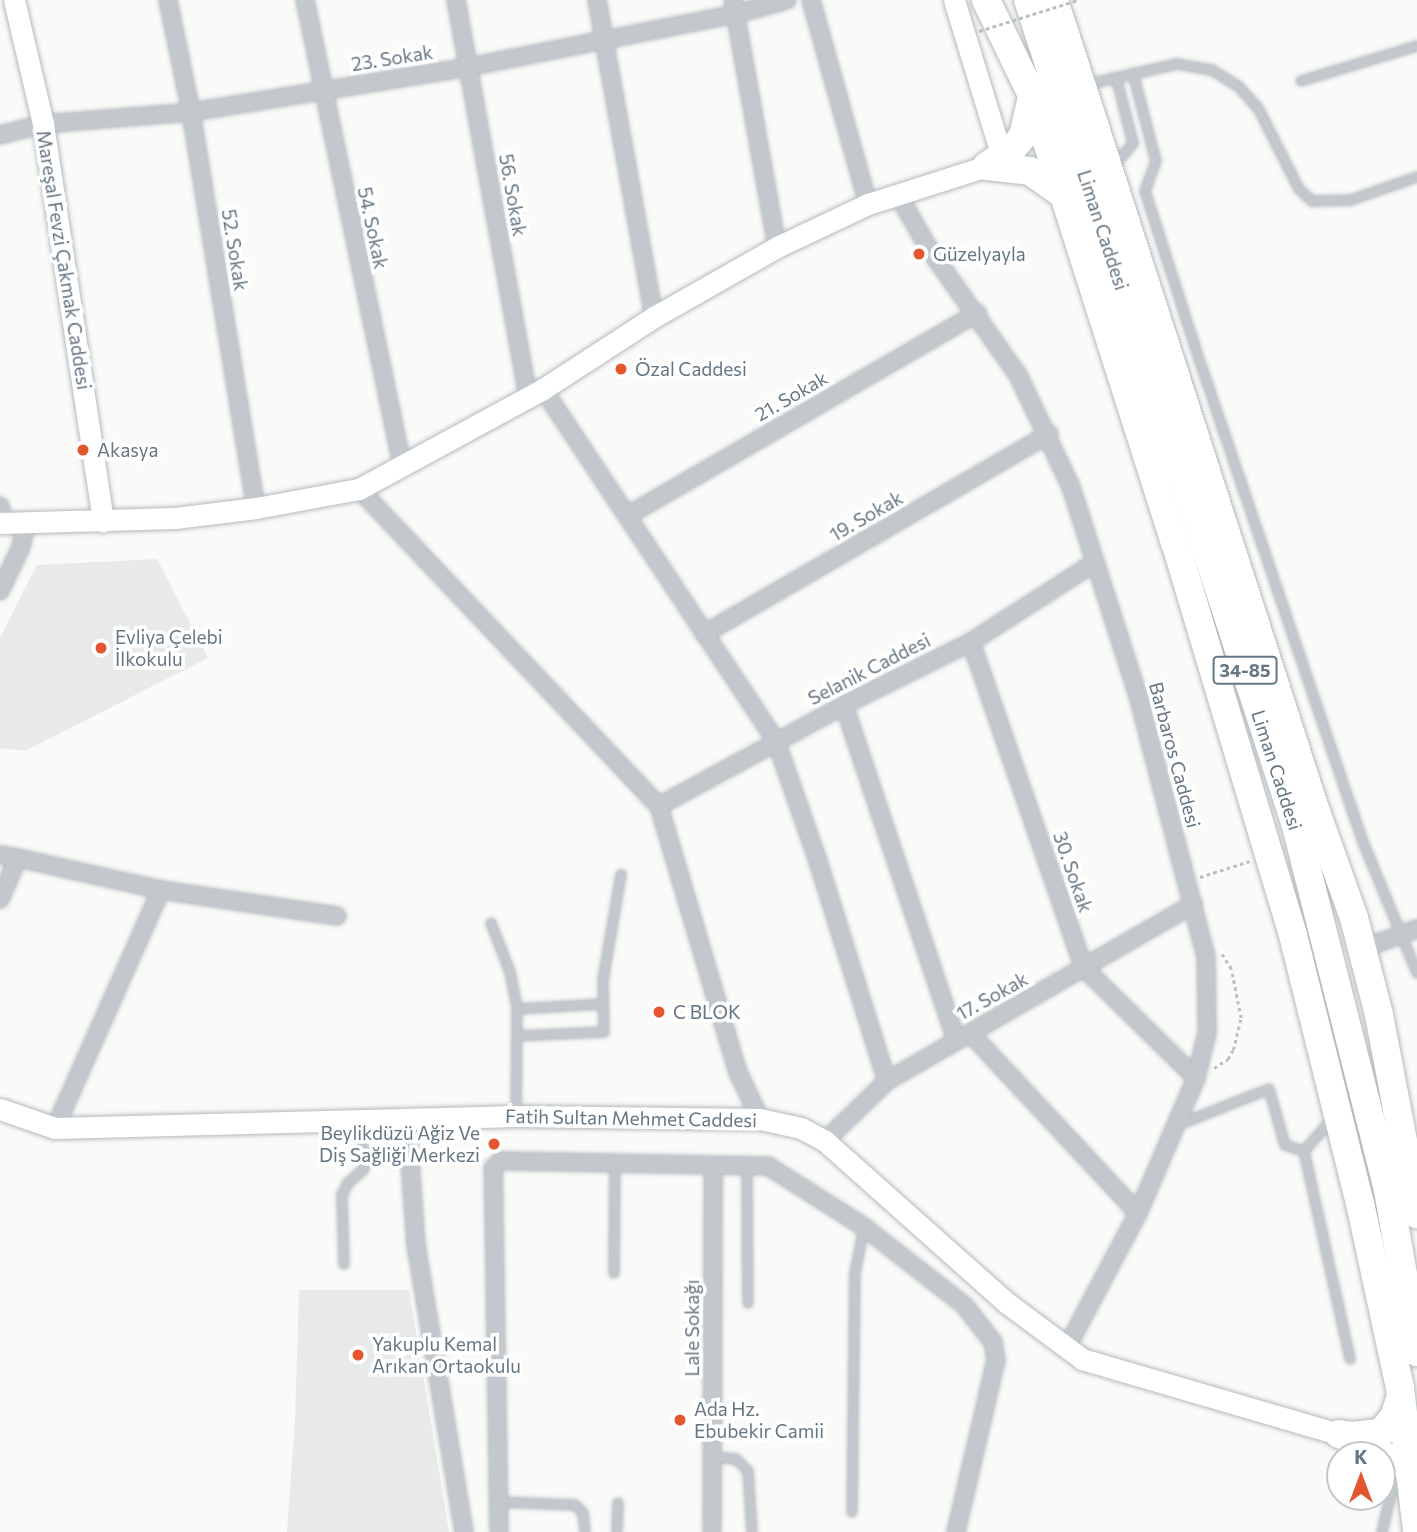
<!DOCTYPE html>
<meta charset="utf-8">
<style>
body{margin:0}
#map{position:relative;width:1417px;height:1532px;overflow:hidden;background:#fafaf8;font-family:Commissioner,sans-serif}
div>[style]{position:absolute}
.built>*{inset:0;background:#e8e9e9}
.path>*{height:2.5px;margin-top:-1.25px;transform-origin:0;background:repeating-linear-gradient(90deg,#bbbfc2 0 3.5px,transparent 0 7px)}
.roads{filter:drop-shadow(0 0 2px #b3babf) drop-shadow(0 0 2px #b3babf)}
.lane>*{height:8px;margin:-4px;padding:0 4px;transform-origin:4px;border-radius:4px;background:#c3c8cc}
.street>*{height:16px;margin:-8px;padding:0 8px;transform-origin:8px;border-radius:8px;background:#c3c8cc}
.secondary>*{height:21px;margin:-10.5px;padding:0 10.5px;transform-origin:10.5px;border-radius:10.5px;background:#fff}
.highway>*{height:28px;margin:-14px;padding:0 14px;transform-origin:14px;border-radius:14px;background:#fff}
.path-bridge>*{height:2.5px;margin-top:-1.25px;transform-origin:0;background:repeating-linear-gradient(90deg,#bbbfc2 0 3.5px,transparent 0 7px)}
.dots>*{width:19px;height:19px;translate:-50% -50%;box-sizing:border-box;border:4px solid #fff;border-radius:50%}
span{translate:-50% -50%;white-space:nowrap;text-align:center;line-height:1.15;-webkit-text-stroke:7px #fff;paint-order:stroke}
.shield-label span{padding:2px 5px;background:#fff;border:2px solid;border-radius:5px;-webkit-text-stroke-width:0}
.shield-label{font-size:18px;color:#657683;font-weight:700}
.street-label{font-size:19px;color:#657683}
.poi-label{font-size:19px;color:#657683}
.left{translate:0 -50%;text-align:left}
.right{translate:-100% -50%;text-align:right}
.north{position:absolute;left:1326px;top:1441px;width:70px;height:70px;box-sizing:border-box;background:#fff;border:2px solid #c1c8cd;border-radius:50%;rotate:0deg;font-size:19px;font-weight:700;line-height:28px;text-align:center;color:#657683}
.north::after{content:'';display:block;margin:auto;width:24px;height:32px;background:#e4572e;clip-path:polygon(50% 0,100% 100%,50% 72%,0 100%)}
</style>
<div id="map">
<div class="built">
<div style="clip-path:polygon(157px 559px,208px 658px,25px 751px,0 748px,0 638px,37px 565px)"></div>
<div style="clip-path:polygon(299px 1290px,409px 1290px,449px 1532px,287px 1532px,295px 1420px)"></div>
</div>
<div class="path">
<div style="left:1200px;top:877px;width:52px;rotate:-17.7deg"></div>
<div style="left:1214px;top:1068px;width:17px;rotate:-33deg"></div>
<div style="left:1228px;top:1059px;width:10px;rotate:-61deg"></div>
<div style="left:1233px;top:1050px;width:33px;rotate:-76deg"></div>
<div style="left:1241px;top:1018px;width:50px;rotate:-101.5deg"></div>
<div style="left:1231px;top:969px;width:19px;rotate:-122deg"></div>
</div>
<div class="roads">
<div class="lane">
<div style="left:1133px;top:73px;width:91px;rotate:75.4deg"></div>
<div style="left:1156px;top:161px;width:32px;rotate:110deg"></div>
<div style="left:1145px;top:191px;width:164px;rotate:72.2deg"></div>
<div style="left:1195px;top:347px;width:523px;rotate:71.25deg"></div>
<div style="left:1363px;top:842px;width:142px;rotate:67.6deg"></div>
<div style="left:1301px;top:81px;width:121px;rotate:-16.8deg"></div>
<div style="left:1085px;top:85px;width:94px;rotate:-12.9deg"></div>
<div style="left:1177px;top:64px;width:36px;rotate:10deg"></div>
<div style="left:1212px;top:70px;width:31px;rotate:32deg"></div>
<div style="left:1238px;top:86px;width:30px;rotate:48deg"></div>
<div style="left:1258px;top:108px;width:91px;rotate:63.2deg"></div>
<div style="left:1299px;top:189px;width:18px;rotate:43deg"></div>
<div style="left:1312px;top:201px;width:39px;rotate:-1deg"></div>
<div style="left:1351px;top:200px;width:70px;rotate:-19.2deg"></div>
<div style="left:1114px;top:166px;width:30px;rotate:-50deg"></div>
<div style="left:1133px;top:143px;width:68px;rotate:-104.4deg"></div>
<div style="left:491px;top:923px;width:53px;rotate:68.8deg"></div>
<div style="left:510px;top:972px;width:38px;rotate:79deg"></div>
<div style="left:517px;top:1009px;width:107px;rotate:90.5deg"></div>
<div style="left:517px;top:1009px;width:86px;rotate:-3.3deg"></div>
<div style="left:517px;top:1036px;width:87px;rotate:-2.6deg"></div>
<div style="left:604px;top:1032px;width:52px;rotate:-91.1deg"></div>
<div style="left:603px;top:980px;width:107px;rotate:-80.3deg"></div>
<div style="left:1333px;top:1118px;width:44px;rotate:131.3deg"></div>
<div style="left:1304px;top:1151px;width:213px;rotate:77.5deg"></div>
<div style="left:1178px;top:1125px;width:98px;rotate:-21.6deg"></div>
<div style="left:1269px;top:1089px;width:58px;rotate:74.1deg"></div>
<div style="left:1285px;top:1145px;width:20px;rotate:18deg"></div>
<div style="left:747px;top:1166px;width:137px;rotate:89.6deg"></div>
<div style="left:344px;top:1264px;width:69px;rotate:-91.7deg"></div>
<div style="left:342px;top:1195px;width:13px;rotate:-63deg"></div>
<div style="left:348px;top:1183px;width:20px;rotate:-41deg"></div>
<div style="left:363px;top:1170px;width:9px;rotate:-72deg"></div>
<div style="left:366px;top:1161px;width:39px;rotate:-102deg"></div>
<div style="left:614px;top:1273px;width:110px;rotate:-89.5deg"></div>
<div style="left:712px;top:1457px;width:24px;rotate:5deg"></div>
<div style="left:736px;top:1459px;width:17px;rotate:45deg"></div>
<div style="left:748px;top:1471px;width:61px;rotate:86.2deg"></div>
<div style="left:498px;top:1502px;width:77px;rotate:2.2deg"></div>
<div style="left:575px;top:1505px;width:11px;rotate:45deg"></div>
<div style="left:583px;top:1513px;width:19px;rotate:84deg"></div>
<div style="left:852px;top:1512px;width:239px;rotate:-89.3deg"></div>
<div style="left:855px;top:1273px;width:47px;rotate:-78.9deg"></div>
<div style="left:617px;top:1532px;width:29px;rotate:-88deg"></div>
<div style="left:1382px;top:1532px;width:43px;rotate:-76.6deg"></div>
<div style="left:1392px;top:1490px;width:18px;rotate:-56deg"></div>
</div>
<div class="street">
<div style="left:168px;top:0;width:114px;rotate:78.4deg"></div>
<div style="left:191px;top:112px;width:401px;rotate:80.7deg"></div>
<div style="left:305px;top:0;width:474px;rotate:78.2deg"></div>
<div style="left:456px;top:0;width:403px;rotate:79.7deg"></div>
<div style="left:597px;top:0;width:322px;rotate:79.8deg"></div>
<div style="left:733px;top:0;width:251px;rotate:79.9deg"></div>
<div style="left:811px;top:0;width:212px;rotate:74.4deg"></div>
<div style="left:0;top:135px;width:44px;rotate:-14.3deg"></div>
<div style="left:43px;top:124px;width:148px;rotate:-4.6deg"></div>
<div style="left:191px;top:112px;width:281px;rotate:-9.2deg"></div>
<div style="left:468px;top:67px;width:273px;rotate:-11.2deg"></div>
<div style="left:736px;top:14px;width:53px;rotate:-15.4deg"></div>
<div style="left:898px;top:195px;width:62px;rotate:60.1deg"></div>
<div style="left:929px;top:249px;width:154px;rotate:54.8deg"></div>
<div style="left:1018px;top:375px;width:124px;rotate:64.7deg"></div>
<div style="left:1071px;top:487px;width:215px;rotate:72.2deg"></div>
<div style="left:1137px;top:692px;width:274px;rotate:75.4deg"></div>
<div style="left:1206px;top:957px;width:76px;rotate:89.2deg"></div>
<div style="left:1207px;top:1033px;width:46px;rotate:103.7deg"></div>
<div style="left:1196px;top:1078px;width:147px;rotate:113.2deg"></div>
<div style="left:1138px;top:1213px;width:154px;rotate:117.9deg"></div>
<div style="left:543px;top:389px;width:422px;rotate:56.5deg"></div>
<div style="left:776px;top:741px;width:121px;rotate:70.7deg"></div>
<div style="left:816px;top:855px;width:237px;rotate:72.6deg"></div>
<div style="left:359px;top:489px;width:436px;rotate:46.6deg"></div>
<div style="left:659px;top:806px;width:275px;rotate:73.5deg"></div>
<div style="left:737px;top:1070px;width:54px;rotate:64.9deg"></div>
<div style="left:0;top:506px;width:17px;rotate:77deg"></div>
<div style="left:627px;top:516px;width:405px;rotate:-30.1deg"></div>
<div style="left:0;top:591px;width:49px;rotate:-64.5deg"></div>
<div style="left:21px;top:547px;width:24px;rotate:-78deg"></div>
<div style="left:704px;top:634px;width:399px;rotate:-30.1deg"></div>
<div style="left:971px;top:642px;width:345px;rotate:70.9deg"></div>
<div style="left:1084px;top:968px;width:157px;rotate:44.5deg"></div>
<div style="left:844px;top:705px;width:353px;rotate:71.5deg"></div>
<div style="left:659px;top:806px;width:211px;rotate:-28.6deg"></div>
<div style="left:844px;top:705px;width:142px;rotate:-26.4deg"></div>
<div style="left:971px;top:642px;width:146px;rotate:-32.7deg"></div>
<div style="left:0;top:855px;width:18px;rotate:9deg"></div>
<div style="left:18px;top:858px;width:45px;rotate:113.7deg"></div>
<div style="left:18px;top:858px;width:147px;rotate:12.6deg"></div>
<div style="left:161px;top:890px;width:178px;rotate:8.4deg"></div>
<div style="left:1362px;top:949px;width:59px;rotate:-20deg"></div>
<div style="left:971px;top:1034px;width:245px;rotate:47deg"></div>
<div style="left:407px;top:1117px;width:128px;rotate:86deg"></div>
<div style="left:416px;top:1245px;width:291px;rotate:80.5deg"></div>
<div style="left:55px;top:1128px;width:261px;rotate:-66deg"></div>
<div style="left:825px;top:1141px;width:86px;rotate:-44.1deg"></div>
<div style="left:887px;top:1081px;width:354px;rotate:-30deg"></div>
<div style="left:499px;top:1532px;width:364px;rotate:-90.9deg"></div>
<div style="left:493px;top:1168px;width:11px;rotate:-41deg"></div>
<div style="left:501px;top:1161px;width:267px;rotate:1.1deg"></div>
<div style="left:768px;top:1166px;width:114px;rotate:32.4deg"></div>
<div style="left:864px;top:1227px;width:128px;rotate:38deg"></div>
<div style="left:965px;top:1306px;width:46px;rotate:52.1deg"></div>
<div style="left:993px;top:1342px;width:18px;rotate:81deg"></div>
<div style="left:996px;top:1360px;width:177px;rotate:103.1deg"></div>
<div style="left:712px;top:1532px;width:366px;rotate:-89.8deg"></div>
</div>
<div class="secondary">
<div style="left:14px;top:0;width:127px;rotate:76.8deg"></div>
<div style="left:43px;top:124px;width:402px;rotate:81.4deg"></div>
<div style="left:954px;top:0;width:161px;rotate:73deg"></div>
<div style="left:0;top:523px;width:175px;rotate:-1.6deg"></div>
<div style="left:175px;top:518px;width:82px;rotate:-7deg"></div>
<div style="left:256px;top:508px;width:105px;rotate:-10.5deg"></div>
<div style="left:359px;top:489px;width:209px;rotate:-28.5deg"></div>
<div style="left:543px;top:389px;width:132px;rotate:-33deg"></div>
<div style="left:654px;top:317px;width:142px;rotate:-29.6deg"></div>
<div style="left:777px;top:247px;width:101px;rotate:-25.3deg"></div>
<div style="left:868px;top:204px;width:125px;rotate:-17.7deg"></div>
<div style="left:0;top:1109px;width:58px;rotate:19.1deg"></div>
<div style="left:55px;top:1128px;width:461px;rotate:-1.5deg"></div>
<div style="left:516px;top:1116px;width:244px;rotate:0.7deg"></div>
<div style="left:760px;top:1119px;width:42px;rotate:12.4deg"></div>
<div style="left:801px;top:1128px;width:27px;rotate:28deg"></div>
<div style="left:825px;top:1141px;width:244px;rotate:41.7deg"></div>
<div style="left:1007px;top:1303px;width:94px;rotate:36.7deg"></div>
<div style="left:1082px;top:1359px;width:268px;rotate:16.3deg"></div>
</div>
<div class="highway">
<div style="left:986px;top:0;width:106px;rotate:64.2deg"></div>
<div style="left:1032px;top:95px;width:472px;rotate:72.3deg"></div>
<div style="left:1176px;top:545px;width:407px;rotate:73.3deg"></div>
<div style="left:1293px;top:935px;width:276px;rotate:76deg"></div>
<div style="left:1360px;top:1203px;width:189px;rotate:77.8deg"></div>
<div style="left:1400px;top:1388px;width:144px;rotate:83.2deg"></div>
<div style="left:1028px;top:0;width:868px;rotate:72.02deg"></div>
<div style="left:1296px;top:826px;width:370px;rotate:75.8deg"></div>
<div style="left:1387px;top:1185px;width:170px;rotate:79.8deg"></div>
<div style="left:1054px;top:0;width:850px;rotate:72.12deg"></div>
<div style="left:1315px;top:809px;width:116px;rotate:70.3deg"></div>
<div style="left:1354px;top:918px;width:100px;rotate:75.5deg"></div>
<div style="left:1379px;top:1015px;width:203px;rotate:79.2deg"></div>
<div style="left:987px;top:166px;width:32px;rotate:-35deg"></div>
<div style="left:1013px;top:148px;width:16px;rotate:-50deg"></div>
<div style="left:1023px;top:136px;width:37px;rotate:-77deg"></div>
<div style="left:987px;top:166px;width:43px;rotate:6.6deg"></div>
<div style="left:1030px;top:171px;width:38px;rotate:35deg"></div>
<div style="left:1339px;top:1434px;width:12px;rotate:9deg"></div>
<div style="left:1351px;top:1436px;width:30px;rotate:-6deg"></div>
<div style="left:1381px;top:1433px;width:21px;rotate:-51deg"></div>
<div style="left:1394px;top:1417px;width:21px;rotate:-71deg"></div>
<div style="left:1346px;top:1437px;width:70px;rotate:26.2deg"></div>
</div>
</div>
<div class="path-bridge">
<div style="left:979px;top:31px;width:104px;rotate:-17.4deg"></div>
</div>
<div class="dots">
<div style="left:919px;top:254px;background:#e4572e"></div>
<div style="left:621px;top:369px;background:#e4572e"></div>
<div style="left:83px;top:450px;background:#e4572e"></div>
<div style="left:101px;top:648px;background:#e4572e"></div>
<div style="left:659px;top:1012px;background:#e4572e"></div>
<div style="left:494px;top:1144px;background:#e4572e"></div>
<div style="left:358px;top:1355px;background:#e4572e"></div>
<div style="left:680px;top:1420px;background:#e4572e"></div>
</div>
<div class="shield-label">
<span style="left:1245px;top:670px">34-85</span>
</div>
<div class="street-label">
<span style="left:392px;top:58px;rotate:-9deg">23. Sokak</span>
<span style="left:513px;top:195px;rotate:80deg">56. Sokak</span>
<span style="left:373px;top:228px;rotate:78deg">54. Sokak</span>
<span style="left:1103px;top:230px;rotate:72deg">Liman Caddesi</span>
<span style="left:235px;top:250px;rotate:81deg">52. Sokak</span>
<span style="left:64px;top:260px;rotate:81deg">Mareşal Fevzi Çakmak Caddesi</span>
<span style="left:791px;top:396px;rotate:-30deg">21. Sokak</span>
<span style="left:866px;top:516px;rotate:-30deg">19. Sokak</span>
<span style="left:869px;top:669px;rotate:-27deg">Selanik Caddesi</span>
<span style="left:1175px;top:755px;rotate:75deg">Barbaros Caddesi</span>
<span style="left:1277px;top:770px;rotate:72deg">Liman Caddesi</span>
<span style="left:1073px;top:872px;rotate:71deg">30. Sokak</span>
<span style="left:992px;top:996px;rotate:-29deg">17. Sokak</span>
<span style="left:631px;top:1118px;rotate:1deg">Fatih Sultan Mehmet Caddesi</span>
<span style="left:692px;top:1328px;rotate:-90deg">Lale Sokağı</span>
</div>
<div class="poi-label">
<span class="left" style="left:933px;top:254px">Güzelyayla</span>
<span class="left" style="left:635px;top:369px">Özal Caddesi</span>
<span class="left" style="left:97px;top:450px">Akasya</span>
<span class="left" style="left:115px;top:648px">Evliya Çelebi<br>İlkokulu</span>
<span class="left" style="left:673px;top:1012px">C BLOK</span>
<span class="right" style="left:480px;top:1144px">Beylikdüzü Ağiz Ve<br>Diş Sağliği Merkezi</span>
<span class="left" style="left:372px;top:1355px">Yakuplu Kemal<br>Arıkan Ortaokulu</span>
<span class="left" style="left:694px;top:1420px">Ada Hz.<br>Ebubekir Camii</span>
</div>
<div class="north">K</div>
</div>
